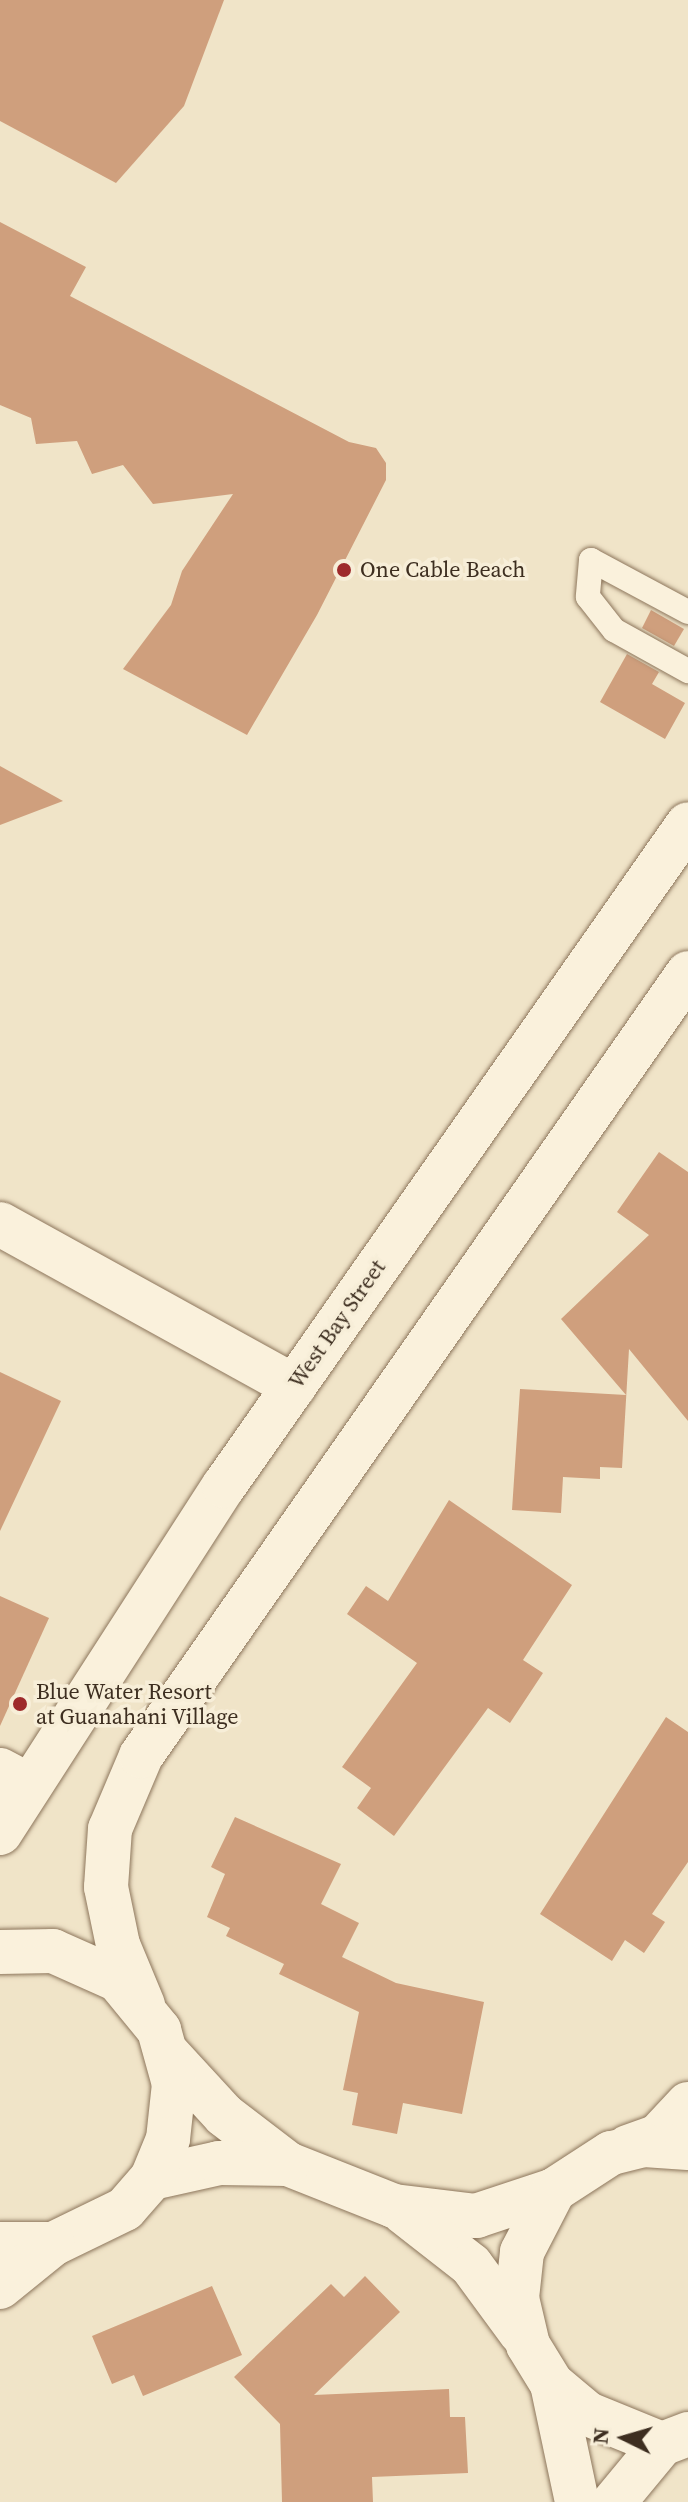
<!DOCTYPE html>
<style>
body{margin:0}
#map{position:relative;width:688px;height:2502px;overflow:hidden;background:#f0e4c8;font-family:"Source Serif 4",serif}
div>[style]{position:absolute}
.building>*{inset:0;background:#cf9f7d}
.roads{filter:drop-shadow(0 0 2px #8d765c) drop-shadow(0 0 2px #8d765c)}
.service>*{height:24px;margin:-12px;padding:0 12px;transform-origin:12px;border-radius:12px;background:#faf1dc}
.minor>*{height:44px;margin:-22px;padding:0 22px;transform-origin:22px;border-radius:22px;background:#faf1dc}
.secondary>*{height:44px;margin:-22px;padding:0 22px;transform-origin:22px;border-radius:22px;background:#faf1dc}
.dots>*{width:22px;height:22px;translate:-50% -50%;box-sizing:border-box;border:4px solid #f7eed8;border-radius:50%}
span{translate:-50% -50%;white-space:nowrap;text-align:center;line-height:1.15;-webkit-text-stroke:7px #f7eed8;paint-order:stroke}
.poi-label{font-size:22px;color:#3d2e20}
.left{translate:0 -50%;text-align:left}
.street-label{font-size:22px;color:#3d2e20}
.north{position:absolute;left:584px;top:2398px;width:80px;height:80px;-webkit-text-stroke:6px #f7eed8;paint-order:stroke;rotate:275deg;font-size:22px;font-weight:700;line-height:32px;text-align:center;color:#3d2e20}
.north::after{content:'';display:block;margin:auto;width:28px;height:36px;background:#3d2e20;clip-path:polygon(50% 0,100% 100%,50% 72%,0 100%)}
</style>
<div id="map">
<div class="building">
<div style="clip-path:polygon(0 0,224px 0,184px 106px,116px 183px,0 121px)"></div>
<div style="clip-path:polygon(0 222px,86px 267px,70px 296px,349px 442px,376px 448px,386px 463px,386px 480px,317px 615px,247px 735px,123px 669px,171px 605px,182px 571px,233px 494px,153px 504px,123px 465px,92px 474px,77px 441px,36px 444px,31px 418px,0 405px)"></div>
<div style="clip-path:polygon(651px 610px,684px 629px,674px 646px,642px 628px)"></div>
<div style="clip-path:polygon(627px 654px,659px 672px,652px 684px,685px 703px,665px 739px,600px 702px)"></div>
<div style="clip-path:polygon(0 766px,63px 801px,0 825px)"></div>
<div style="clip-path:polygon(659px 1152px,688px 1172px,688px 1421px,629px 1349px,622px 1468px,600px 1467px,600px 1479px,563px 1477px,561px 1513px,512px 1510px,520px 1389px,626px 1395px,561px 1319px,649px 1235px,617px 1212px)"></div>
<div style="clip-path:polygon(0 1372px,61px 1401px,0 1531px)"></div>
<div style="clip-path:polygon(449px 1500px,572px 1585px,523px 1660px,543px 1673px,510px 1723px,488px 1708px,394px 1836px,357px 1808px,371px 1788px,342px 1767px,417px 1663px,347px 1614px,366px 1586px,388px 1601px)"></div>
<div style="clip-path:polygon(0 1596px,49px 1618px,0 1726px)"></div>
<div style="clip-path:polygon(666px 1717px,688px 1732px,688px 1862px,652px 1914px,665px 1922px,644px 1953px,625px 1940px,612px 1961px,540px 1914px)"></div>
<div style="clip-path:polygon(235px 1817px,341px 1864px,321px 1904px,359px 1923px,342px 1957px,396px 1983px,484px 2002px,462px 2114px,403px 2103px,397px 2134px,352px 2125px,358px 2093px,343px 2090px,359px 2012px,279px 1974px,284px 1964px,226px 1936px,230px 1928px,207px 1917px,225px 1874px,211px 1867px)"></div>
<div style="clip-path:polygon(365px 2276px,400px 2312px,314px 2395px,449px 2389px,450px 2417px,465px 2417px,468px 2473px,372px 2477px,373px 2502px,282px 2502px,280px 2424px,234px 2377px,331px 2284px,344px 2297px)"></div>
<div style="clip-path:polygon(212px 2286px,242px 2355px,143px 2396px,134px 2375px,112px 2384px,92px 2336px)"></div>
</div>
<div class="roads">
<div class="service">
<div style="left:688px;top:612px;width:110px;rotate:-151.8deg"></div>
<div style="left:591px;top:560px;width:37px;rotate:95deg"></div>
<div style="left:588px;top:597px;width:42px;rotate:51.8deg"></div>
<div style="left:614px;top:630px;width:85px;rotate:29deg"></div>
</div>
<div class="minor">
<div style="left:0;top:1224px;width:336px;rotate:28.9deg"></div>
<div style="left:0;top:1770px;width:32px;rotate:28deg"></div>
<div style="left:169px;top:2055px;width:81px;rotate:47.5deg"></div>
<div style="left:224px;top:2115px;width:81px;rotate:37.4deg"></div>
<div style="left:288px;top:2164px;width:114px;rotate:21.6deg"></div>
<div style="left:394px;top:2206px;width:83px;rotate:7deg"></div>
<div style="left:476px;top:2216px;width:82px;rotate:-18.4deg"></div>
<div style="left:628px;top:2147px;width:32px;rotate:-20deg"></div>
<div style="left:658px;top:2136px;width:44px;rotate:-46.8deg"></div>
<div style="left:688px;top:2148px;width:44px;rotate:-176.1deg"></div>
<div style="left:644px;top:2145px;width:34px;rotate:166deg"></div>
<div style="left:611px;top:2153px;width:68px;rotate:147deg"></div>
<div style="left:554px;top:2190px;width:70px;rotate:117.3deg"></div>
<div style="left:522px;top:2252px;width:46px;rotate:96.2deg"></div>
<div style="left:517px;top:2298px;width:48px;rotate:76.8deg"></div>
<div style="left:528px;top:2345px;width:46px;rotate:58.4deg"></div>
<div style="left:552px;top:2384px;width:47px;rotate:39.8deg"></div>
<div style="left:588px;top:2414px;width:80px;rotate:22.1deg"></div>
<div style="left:662px;top:2444px;width:28px;rotate:-21deg"></div>
<div style="left:152px;top:2178px;width:69px;rotate:-12.6deg"></div>
<div style="left:219px;top:2163px;width:69px;rotate:0.8deg"></div>
<div style="left:403px;top:2212px;width:86px;rotate:37.9deg"></div>
<div style="left:471px;top:2265px;width:84px;rotate:53.7deg"></div>
<div style="left:552px;top:2384px;width:121px;rotate:78deg"></div>
<div style="left:614px;top:2502px;width:75px;rotate:-50.4deg"></div>
</div>
<div class="secondary">
<div style="left:0;top:1833px;width:413px;rotate:-57.2deg"></div>
<div style="left:224px;top:1486px;width:808px;rotate:-54.97deg"></div>
<div style="left:0;top:1952px;width:53px;rotate:-1.1deg"></div>
<div style="left:53px;top:1951px;width:71px;rotate:24deg"></div>
<div style="left:118px;top:1980px;width:65px;rotate:50.6deg"></div>
<div style="left:159px;top:2030px;width:56px;rotate:74.5deg"></div>
<div style="left:174px;top:2084px;width:55px;rotate:96.2deg"></div>
<div style="left:168px;top:2139px;width:42px;rotate:112.3deg"></div>
<div style="left:152px;top:2178px;width:41px;rotate:131.1deg"></div>
<div style="left:125px;top:2209px;width:80px;rotate:154.1deg"></div>
<div style="left:53px;top:2244px;width:53px;rotate:180deg"></div>
<div style="left:143px;top:2005px;width:65px;rotate:-112.6deg"></div>
<div style="left:118px;top:1945px;width:59px;rotate:-101.7deg"></div>
<div style="left:106px;top:1887px;width:58px;rotate:-86.1deg"></div>
<div style="left:110px;top:1829px;width:79px;rotate:-67deg"></div>
<div style="left:141px;top:1756px;width:955px;rotate:-55.06deg"></div>
<div style="left:0;top:2287px;width:68px;rotate:-39.1deg"></div>
</div>
</div>
<div class="dots">
<div style="left:344px;top:570px;background:#9e2a2b"></div>
<div style="left:20px;top:1704px;background:#9e2a2b"></div>
</div>
<div class="poi-label">
<span class="left" style="left:360px;top:570px">One Cable Beach</span>
<span class="left" style="left:36px;top:1704px">Blue Water Resort<br>at Guanahani Village</span>
</div>
<div class="street-label">
<span style="left:337px;top:1324px;rotate:-55deg">West Bay Street</span>
</div>
<div class="north">N</div>
</div>
